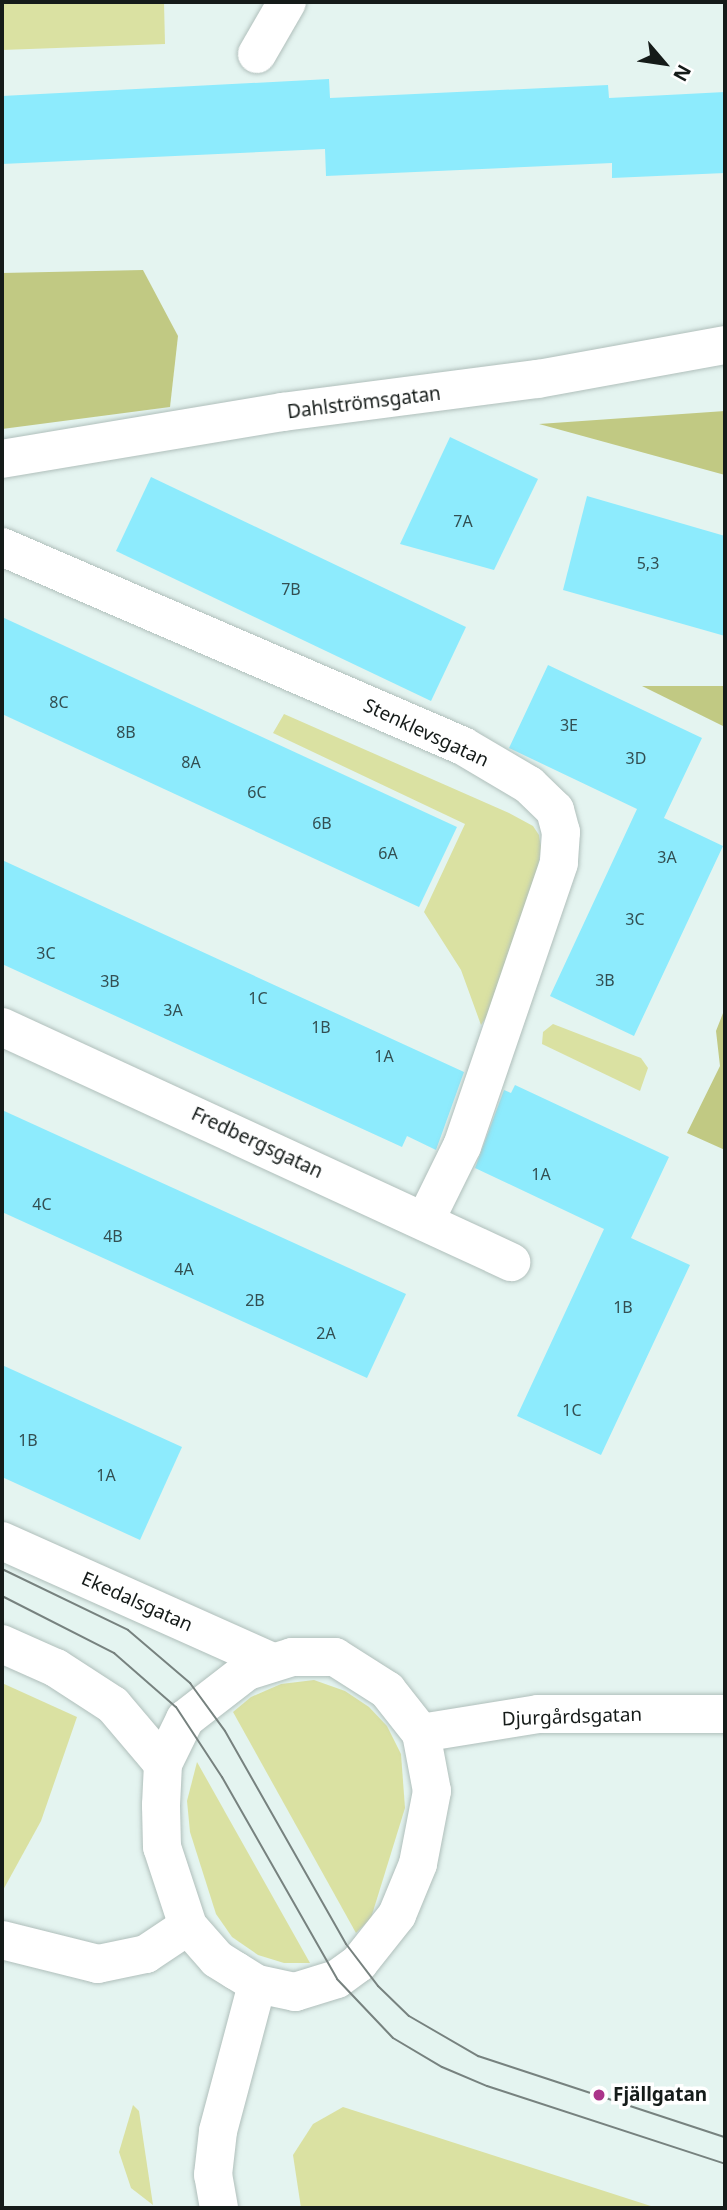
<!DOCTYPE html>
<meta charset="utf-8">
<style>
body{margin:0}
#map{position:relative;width:727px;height:2210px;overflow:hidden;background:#e4f4f0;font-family:"Noto Sans",sans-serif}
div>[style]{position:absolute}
.green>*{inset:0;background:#dae1a2}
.forest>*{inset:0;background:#c1c983}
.building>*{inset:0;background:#8debfd}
.roads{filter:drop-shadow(0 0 2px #b0bfbb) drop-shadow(0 0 2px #b0bfbb)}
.minor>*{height:38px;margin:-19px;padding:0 19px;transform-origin:19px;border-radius:19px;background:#fff}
.tram>*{height:2px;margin:-1px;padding:0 1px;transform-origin:1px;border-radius:1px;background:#77827f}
.dots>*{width:19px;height:19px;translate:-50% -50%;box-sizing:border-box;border:4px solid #fff;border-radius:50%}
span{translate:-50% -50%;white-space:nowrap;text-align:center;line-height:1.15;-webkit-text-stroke:7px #fff;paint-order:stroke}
.number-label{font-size:16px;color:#334f52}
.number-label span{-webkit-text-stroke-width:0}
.street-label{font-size:19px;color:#151b19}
.poi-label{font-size:19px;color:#151b19;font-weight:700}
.left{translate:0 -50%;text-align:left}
.frame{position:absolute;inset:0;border:4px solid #151b19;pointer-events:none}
.north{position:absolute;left:629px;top:28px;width:70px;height:70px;-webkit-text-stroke:5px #fff;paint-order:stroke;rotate:119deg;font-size:19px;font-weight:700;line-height:28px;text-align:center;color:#151b19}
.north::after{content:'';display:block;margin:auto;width:24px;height:32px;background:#151b19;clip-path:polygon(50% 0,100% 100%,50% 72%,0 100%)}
</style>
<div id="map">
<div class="green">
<div style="clip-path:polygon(2px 2px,164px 2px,165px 44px,2px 50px)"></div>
<div style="clip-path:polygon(284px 714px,509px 813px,533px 826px,539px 835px,541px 848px,535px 887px,491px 1010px,481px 1025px,461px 970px,424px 912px,465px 824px,273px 733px)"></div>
<div style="clip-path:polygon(553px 1024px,641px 1058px,648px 1068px,640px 1091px,542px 1044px,543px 1032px)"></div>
<div style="clip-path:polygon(314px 1680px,345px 1691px,369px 1707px,387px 1726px,401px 1754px,405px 1808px,371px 1918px,356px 1933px,233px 1712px,251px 1697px,281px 1684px)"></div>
<div style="clip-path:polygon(2px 1683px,77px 1717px,41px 1821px,2px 1892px)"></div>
<div style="clip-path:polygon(197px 1762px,310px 1963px,284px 1963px,258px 1955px,232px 1937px,216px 1914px,190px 1832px,187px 1801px)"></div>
<div style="clip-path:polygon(133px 2105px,139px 2111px,153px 2205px,131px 2188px,119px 2152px)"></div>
<div style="clip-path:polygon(343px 2107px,657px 2208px,301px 2208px,293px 2155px,313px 2124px)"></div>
</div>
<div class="forest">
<div style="clip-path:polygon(143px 270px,178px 336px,170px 407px,2px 429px,2px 273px)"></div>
<div style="clip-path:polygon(725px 411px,725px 475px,539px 424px)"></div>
<div style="clip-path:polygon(642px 686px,725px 686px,725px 727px)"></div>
<div style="clip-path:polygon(725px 1008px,725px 1150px,687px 1133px,720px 1066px,716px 1031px)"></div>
</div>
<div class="building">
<div style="clip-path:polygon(329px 79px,330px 98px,608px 85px,609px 98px,725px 92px,725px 173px,612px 178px,612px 163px,326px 176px,325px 149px,2px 164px,2px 96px)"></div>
<div style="clip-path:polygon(450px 437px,538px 479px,494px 570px,400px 544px)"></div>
<div style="clip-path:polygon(151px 477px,466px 627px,431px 701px,116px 551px)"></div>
<div style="clip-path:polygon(587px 496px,725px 536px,725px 636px,563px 590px)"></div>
<div style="clip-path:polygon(2px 617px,457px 827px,419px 907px,2px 714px)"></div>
<div style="clip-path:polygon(548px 665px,702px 738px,664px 818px,723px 846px,634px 1036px,550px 996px,637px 809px,509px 748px)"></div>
<div style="clip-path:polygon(2px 860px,464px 1072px,436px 1150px,407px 1136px,402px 1147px,2px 964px)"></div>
<div style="clip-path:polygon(515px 1085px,669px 1157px,631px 1238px,690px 1265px,601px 1455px,517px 1416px,604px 1229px,475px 1168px,504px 1090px,511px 1093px)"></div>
<div style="clip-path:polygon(2px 1110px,406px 1294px,367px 1378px,2px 1212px)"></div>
<div style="clip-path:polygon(2px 1365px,182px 1447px,140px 1540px,2px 1477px)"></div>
</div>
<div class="roads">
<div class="minor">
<div style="left:257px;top:54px;width:60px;rotate:-60deg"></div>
<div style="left:2px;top:459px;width:285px;rotate:-9.5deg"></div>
<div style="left:283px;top:412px;width:257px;rotate:-7.4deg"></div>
<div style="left:538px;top:379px;width:190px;rotate:-10.3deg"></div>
<div style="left:2px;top:547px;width:502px;rotate:23.35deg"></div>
<div style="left:463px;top:746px;width:77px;rotate:30.6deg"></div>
<div style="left:529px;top:785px;width:36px;rotate:44deg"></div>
<div style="left:555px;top:810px;width:23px;rotate:75deg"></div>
<div style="left:561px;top:832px;width:31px;rotate:94deg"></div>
<div style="left:559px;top:863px;width:299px;rotate:108.9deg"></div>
<div style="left:462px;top:1146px;width:84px;rotate:116.3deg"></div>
<div style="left:2px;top:1027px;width:561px;rotate:24.78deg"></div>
<div style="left:2px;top:1541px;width:297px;rotate:24.1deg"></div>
<div style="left:2px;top:1644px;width:59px;rotate:24deg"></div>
<div style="left:56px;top:1668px;width:68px;rotate:33deg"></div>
<div style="left:113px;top:1705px;width:77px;rotate:49.7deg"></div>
<div style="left:292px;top:1657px;width:43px"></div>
<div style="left:335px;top:1657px;width:62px;rotate:32.4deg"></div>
<div style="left:387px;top:1690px;width:55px;rotate:51.7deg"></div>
<div style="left:421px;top:1733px;width:59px;rotate:79.3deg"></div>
<div style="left:432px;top:1791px;width:74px;rotate:100.9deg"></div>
<div style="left:418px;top:1864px;width:55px;rotate:112.4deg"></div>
<div style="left:397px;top:1915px;width:61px;rotate:128.4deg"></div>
<div style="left:359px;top:1963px;width:27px;rotate:144deg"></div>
<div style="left:337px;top:1979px;width:44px;rotate:162.8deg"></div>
<div style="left:295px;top:1992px;width:39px;rotate:-168deg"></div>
<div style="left:257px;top:1984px;width:25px;rotate:-148deg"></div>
<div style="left:236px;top:1971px;width:22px;rotate:-148deg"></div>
<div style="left:217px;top:1959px;width:44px;rotate:-131.3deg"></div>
<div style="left:188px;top:1926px;width:83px;rotate:-108.2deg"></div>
<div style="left:162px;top:1847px;width:42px;rotate:-91.4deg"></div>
<div style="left:161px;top:1805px;width:41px;rotate:-87.2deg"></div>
<div style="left:163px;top:1764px;width:50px;rotate:-63.9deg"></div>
<div style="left:185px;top:1719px;width:78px;rotate:-37.7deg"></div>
<div style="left:247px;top:1671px;width:47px;rotate:-17.3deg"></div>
<div style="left:421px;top:1733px;width:119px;rotate:-9.2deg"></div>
<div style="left:538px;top:1714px;width:187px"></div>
<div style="left:2px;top:1940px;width:99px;rotate:14deg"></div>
<div style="left:98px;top:1964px;width:49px;rotate:-11.8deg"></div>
<div style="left:146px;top:1954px;width:50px;rotate:-33.7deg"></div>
<div style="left:219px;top:2208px;width:34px;rotate:-100deg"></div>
<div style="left:213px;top:2175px;width:44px;rotate:-83.5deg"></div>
<div style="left:218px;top:2131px;width:152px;rotate:-75.1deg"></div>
</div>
</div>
<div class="tram">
<div style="left:2px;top:1569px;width:140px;rotate:25.8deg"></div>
<div style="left:128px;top:1630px;width:82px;rotate:40.5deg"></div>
<div style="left:190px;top:1683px;width:59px;rotate:53.9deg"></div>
<div style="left:225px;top:1731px;width:245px;rotate:60.4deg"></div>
<div style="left:346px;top:1944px;width:53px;rotate:52.7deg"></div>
<div style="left:378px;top:1986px;width:43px;rotate:44.1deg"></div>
<div style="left:409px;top:2016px;width:80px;rotate:30.1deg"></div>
<div style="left:478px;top:2056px;width:260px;rotate:18.2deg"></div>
<div style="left:2px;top:1596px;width:126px;rotate:27deg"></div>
<div style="left:114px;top:1653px;width:82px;rotate:41.1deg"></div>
<div style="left:176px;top:1707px;width:84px;rotate:56.7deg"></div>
<div style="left:222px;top:1777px;width:232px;rotate:60.3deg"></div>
<div style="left:337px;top:1979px;width:81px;rotate:46.5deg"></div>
<div style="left:393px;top:2038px;width:57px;rotate:30.6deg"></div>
<div style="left:442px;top:2067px;width:49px;rotate:22.9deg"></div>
<div style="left:487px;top:2086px;width:250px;rotate:18.1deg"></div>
</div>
<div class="dots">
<div style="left:599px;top:2095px;background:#ab348a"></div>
</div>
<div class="number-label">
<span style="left:463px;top:521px">7A</span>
<span style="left:648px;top:563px">5,3</span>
<span style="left:291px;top:589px">7B</span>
<span style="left:59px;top:702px">8C</span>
<span style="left:569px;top:725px">3E</span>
<span style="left:126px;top:732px">8B</span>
<span style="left:636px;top:758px">3D</span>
<span style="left:191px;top:762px">8A</span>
<span style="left:257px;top:792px">6C</span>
<span style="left:322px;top:823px">6B</span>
<span style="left:388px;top:853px">6A</span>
<span style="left:667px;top:857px">3A</span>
<span style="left:635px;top:919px">3C</span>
<span style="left:46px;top:953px">3C</span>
<span style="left:605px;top:980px">3B</span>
<span style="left:110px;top:981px">3B</span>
<span style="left:258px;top:998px">1C</span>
<span style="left:173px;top:1010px">3A</span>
<span style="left:321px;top:1027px">1B</span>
<span style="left:384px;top:1056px">1A</span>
<span style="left:541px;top:1174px">1A</span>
<span style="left:42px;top:1204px">4C</span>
<span style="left:113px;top:1236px">4B</span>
<span style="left:184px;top:1269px">4A</span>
<span style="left:255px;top:1300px">2B</span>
<span style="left:623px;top:1307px">1B</span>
<span style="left:326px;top:1333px">2A</span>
<span style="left:572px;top:1410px">1C</span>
<span style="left:28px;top:1440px">1B</span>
<span style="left:106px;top:1475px">1A</span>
</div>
<div class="street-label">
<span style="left:364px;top:403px;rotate:-7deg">Dahlströmsgatan</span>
<span style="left:426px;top:733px;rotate:25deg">Stenklevsgatan</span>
<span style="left:257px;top:1143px;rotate:25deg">Fredbergsgatan</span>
<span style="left:137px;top:1602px;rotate:24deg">Ekedalsgatan</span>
<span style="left:572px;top:1717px;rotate:-2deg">Djurgårdsgatan</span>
</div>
<div class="poi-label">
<span class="left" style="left:613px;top:2095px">Fjällgatan</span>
</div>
<div class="frame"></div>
<div class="north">N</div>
</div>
